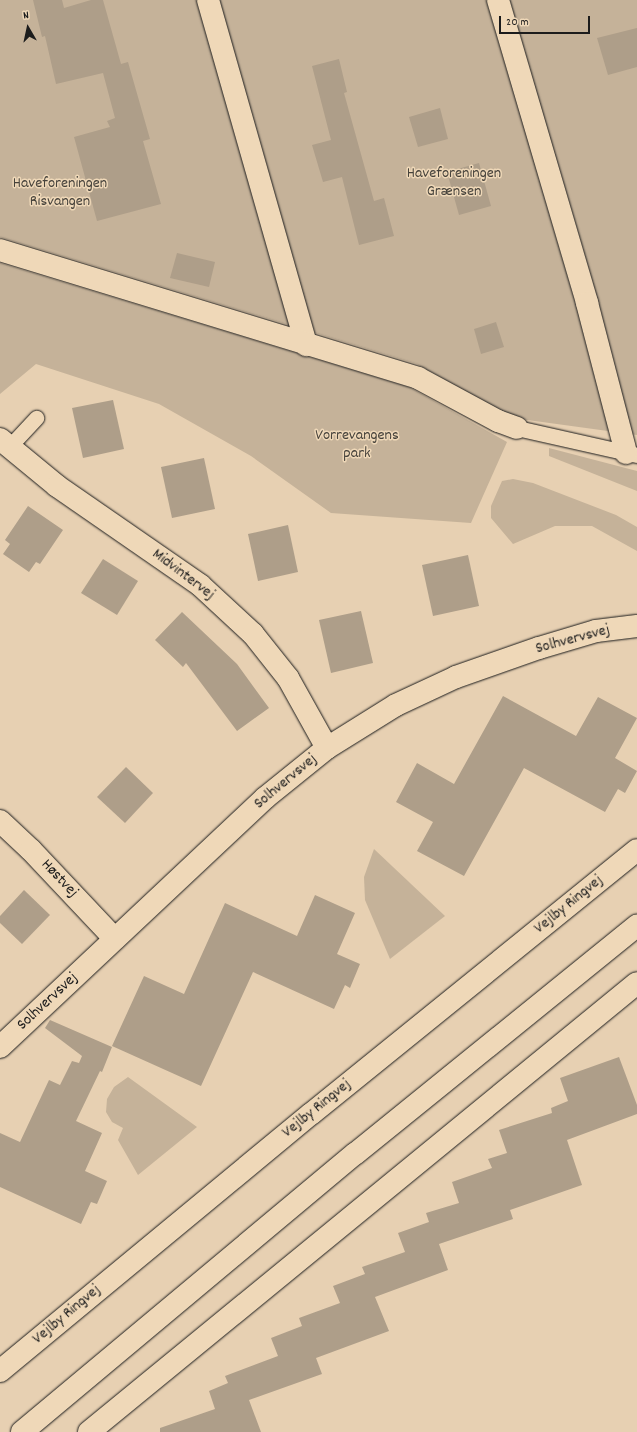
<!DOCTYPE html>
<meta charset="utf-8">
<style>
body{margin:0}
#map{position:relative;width:637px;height:1432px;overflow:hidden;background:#e7d0b2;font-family:Dekko,sans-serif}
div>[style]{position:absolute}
.green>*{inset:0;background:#c5b299}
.building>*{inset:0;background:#ae9e89}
.roads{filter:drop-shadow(0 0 1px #1c1c1c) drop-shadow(0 0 1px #1c1c1c)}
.service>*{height:15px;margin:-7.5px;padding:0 7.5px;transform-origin:7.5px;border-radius:7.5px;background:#efd8b8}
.minor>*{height:22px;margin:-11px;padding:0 11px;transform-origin:11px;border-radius:11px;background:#efd8b8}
.secondary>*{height:22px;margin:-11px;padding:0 11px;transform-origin:11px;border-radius:11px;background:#efd8b8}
span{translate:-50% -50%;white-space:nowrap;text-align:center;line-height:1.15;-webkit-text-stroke:3px #efd8b8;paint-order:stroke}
.park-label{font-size:16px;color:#46423b}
.street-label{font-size:16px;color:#1c1c1c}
.north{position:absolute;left:8px;top:8px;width:40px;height:40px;-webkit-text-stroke:3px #efd8b8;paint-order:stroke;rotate:351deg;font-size:11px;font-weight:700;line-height:16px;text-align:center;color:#1c1c1c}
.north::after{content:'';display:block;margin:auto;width:14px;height:18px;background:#1c1c1c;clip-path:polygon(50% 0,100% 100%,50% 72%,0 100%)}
.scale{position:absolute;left:499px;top:16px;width:91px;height:18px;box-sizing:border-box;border:2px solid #1c1c1c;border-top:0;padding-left:5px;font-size:12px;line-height:14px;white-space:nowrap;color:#1c1c1c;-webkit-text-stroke:3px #efd8b8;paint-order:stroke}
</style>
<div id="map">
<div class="green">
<div style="clip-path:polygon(0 0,637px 0,637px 435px,513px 418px,417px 364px,0 237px)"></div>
<div style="clip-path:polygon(0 263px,409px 387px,507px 442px,471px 523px,331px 513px,251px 456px,159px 404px,36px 364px,0 394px)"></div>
<div style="clip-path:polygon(549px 448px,637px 471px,637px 491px,549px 456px)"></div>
<div style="clip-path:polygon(513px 479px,533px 483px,616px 515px,637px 527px,637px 551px,592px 526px,555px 526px,513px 544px,491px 518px,491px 506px,502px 481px)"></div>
<div style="clip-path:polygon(374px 849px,445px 916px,390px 959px,365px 900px,364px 877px)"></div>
<div style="clip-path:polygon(128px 1077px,197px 1127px,138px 1175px,118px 1140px,123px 1128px,112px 1122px,106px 1112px,107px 1099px,114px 1087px)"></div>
</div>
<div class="building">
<div style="clip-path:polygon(33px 0,62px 0,64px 8px,91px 0,103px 0,121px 64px,128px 62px,150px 139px,143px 141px,161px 204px,97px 221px,74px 137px,110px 127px,107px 121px,115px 118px,103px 73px,56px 84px,45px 36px,42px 37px)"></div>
<div style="clip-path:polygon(637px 28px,637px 67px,608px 75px,597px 38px)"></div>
<div style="clip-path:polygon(339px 59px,347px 92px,344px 93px,374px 201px,384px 198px,394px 236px,359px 245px,342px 177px,323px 182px,312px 145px,331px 140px,312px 66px)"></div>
<div style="clip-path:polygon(440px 108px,448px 139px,418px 147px,409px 117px)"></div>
<div style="clip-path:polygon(479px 163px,491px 206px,459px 215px,447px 172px)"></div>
<div style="clip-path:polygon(177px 253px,215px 262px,209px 287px,170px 278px)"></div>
<div style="clip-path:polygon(496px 322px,504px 347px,481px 354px,474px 329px)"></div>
<div style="clip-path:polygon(113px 400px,124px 449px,83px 458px,72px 408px)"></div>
<div style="clip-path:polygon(204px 458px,215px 509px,172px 518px,161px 467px)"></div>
<div style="clip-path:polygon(28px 506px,63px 530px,40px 564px,36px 562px,29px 572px,3px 554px,10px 544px,5px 540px)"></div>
<div style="clip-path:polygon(288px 525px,298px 572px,258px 581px,248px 534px)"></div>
<div style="clip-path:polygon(468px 555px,479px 606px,433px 616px,422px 565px)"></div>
<div style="clip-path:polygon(103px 559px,138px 581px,117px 615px,81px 593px)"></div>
<div style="clip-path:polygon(361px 611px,373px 663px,331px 673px,319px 620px)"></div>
<div style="clip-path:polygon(182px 612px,237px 664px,269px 708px,237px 731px,186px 663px,183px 667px,155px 640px)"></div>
<div style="clip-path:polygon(503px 696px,576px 736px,598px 697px,637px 718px,615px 758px,637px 771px,625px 793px,618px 789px,605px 812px,524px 768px,464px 876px,417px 851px,433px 822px,396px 802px,417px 763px,454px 784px)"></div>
<div style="clip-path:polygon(126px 767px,153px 793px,125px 823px,97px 797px)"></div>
<div style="clip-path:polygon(24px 890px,50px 915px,22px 944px,0 923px,0 916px)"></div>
<div style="clip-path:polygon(315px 895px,355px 913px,337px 954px,360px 964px,350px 988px,345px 985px,334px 1009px,253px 972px,201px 1086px,112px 1046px,144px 976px,184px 994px,225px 903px,297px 936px)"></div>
<div style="clip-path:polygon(50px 1020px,112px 1047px,102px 1072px,100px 1071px,76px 1121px,102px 1133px,85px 1171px,107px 1181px,97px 1204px,91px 1202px,81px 1224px,0 1187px,0 1133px,20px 1142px,49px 1080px,60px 1085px,72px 1061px,79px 1063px,82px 1056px,45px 1028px)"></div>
<div style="clip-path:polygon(619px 1057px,637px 1105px,637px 1114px,567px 1140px,582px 1185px,510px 1210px,513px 1219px,439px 1244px,448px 1270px,375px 1297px,389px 1331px,316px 1358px,322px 1374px,249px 1400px,261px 1432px,160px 1432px,160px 1428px,215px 1409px,209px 1391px,228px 1383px,225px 1376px,278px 1356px,271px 1338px,302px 1326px,299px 1318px,340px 1303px,333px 1286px,365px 1274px,362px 1267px,405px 1252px,398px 1233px,429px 1222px,426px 1213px,459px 1203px,452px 1182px,492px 1168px,488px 1159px,507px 1153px,499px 1130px,552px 1113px,551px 1108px,568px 1101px,560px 1078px)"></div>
</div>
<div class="roads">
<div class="service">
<div style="left:517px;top:428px;width:123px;rotate:12.7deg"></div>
<div style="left:9px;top:447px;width:40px;rotate:-47deg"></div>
</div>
<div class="minor">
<div style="left:208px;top:0;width:359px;rotate:74.1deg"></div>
<div style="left:498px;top:0;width:316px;rotate:73.6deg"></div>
<div style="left:587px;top:303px;width:155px;rotate:75.4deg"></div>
<div style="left:0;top:250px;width:437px;rotate:17deg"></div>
<div style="left:418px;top:378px;width:91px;rotate:28.3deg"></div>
<div style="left:498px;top:421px;width:20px;rotate:20deg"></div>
<div style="left:0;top:439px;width:74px;rotate:39.5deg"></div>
<div style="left:57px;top:486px;width:174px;rotate:34.7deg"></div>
<div style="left:200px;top:585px;width:72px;rotate:42.8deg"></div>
<div style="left:253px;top:634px;width:56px;rotate:51.5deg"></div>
<div style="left:288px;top:678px;width:80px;rotate:60.9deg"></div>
<div style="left:0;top:821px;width:42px;rotate:43.1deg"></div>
<div style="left:31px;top:850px;width:122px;rotate:46.7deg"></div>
<div style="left:0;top:1047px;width:364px;rotate:-43.2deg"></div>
<div style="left:265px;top:798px;width:80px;rotate:-38.9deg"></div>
<div style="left:327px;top:748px;width:81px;rotate:-31.9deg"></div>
<div style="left:396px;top:705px;width:66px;rotate:-25deg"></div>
<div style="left:456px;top:677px;width:88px;rotate:-19.3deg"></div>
<div style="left:539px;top:648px;width:59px;rotate:-16.6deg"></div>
<div style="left:596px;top:631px;width:41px;rotate:-7deg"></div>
<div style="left:89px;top:1432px;width:708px;rotate:-39.33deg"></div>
</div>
<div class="secondary">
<div style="left:0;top:1371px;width:403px;rotate:-39.6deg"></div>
<div style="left:311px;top:1114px;width:419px;rotate:-39deg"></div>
<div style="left:22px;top:1432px;width:434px;rotate:-39.9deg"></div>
<div style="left:355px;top:1154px;width:363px;rotate:-39deg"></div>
</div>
</div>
<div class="park-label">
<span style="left:454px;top:183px">Haveforeningen<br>Grænsen</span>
<span style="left:60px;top:193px">Haveforeningen<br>Risvangen</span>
<span style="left:357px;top:445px">Vorrevangens<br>park</span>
</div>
<div class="street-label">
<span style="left:183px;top:575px;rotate:37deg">Midvintervej</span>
<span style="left:573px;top:640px;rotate:-15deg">Solhvervsvej</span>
<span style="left:286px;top:782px;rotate:-40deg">Solhvervsvej</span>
<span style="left:59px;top:879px;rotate:47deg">Høstvej</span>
<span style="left:569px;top:905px;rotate:-39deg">Vejlby Ringvej</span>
<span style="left:48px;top:1002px;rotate:-43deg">Solhvervsvej</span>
<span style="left:317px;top:1109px;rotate:-39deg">Vejlby Ringvej</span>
<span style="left:67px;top:1315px;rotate:-40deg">Vejlby Ringvej</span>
</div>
<div class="north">N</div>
<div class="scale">20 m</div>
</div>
